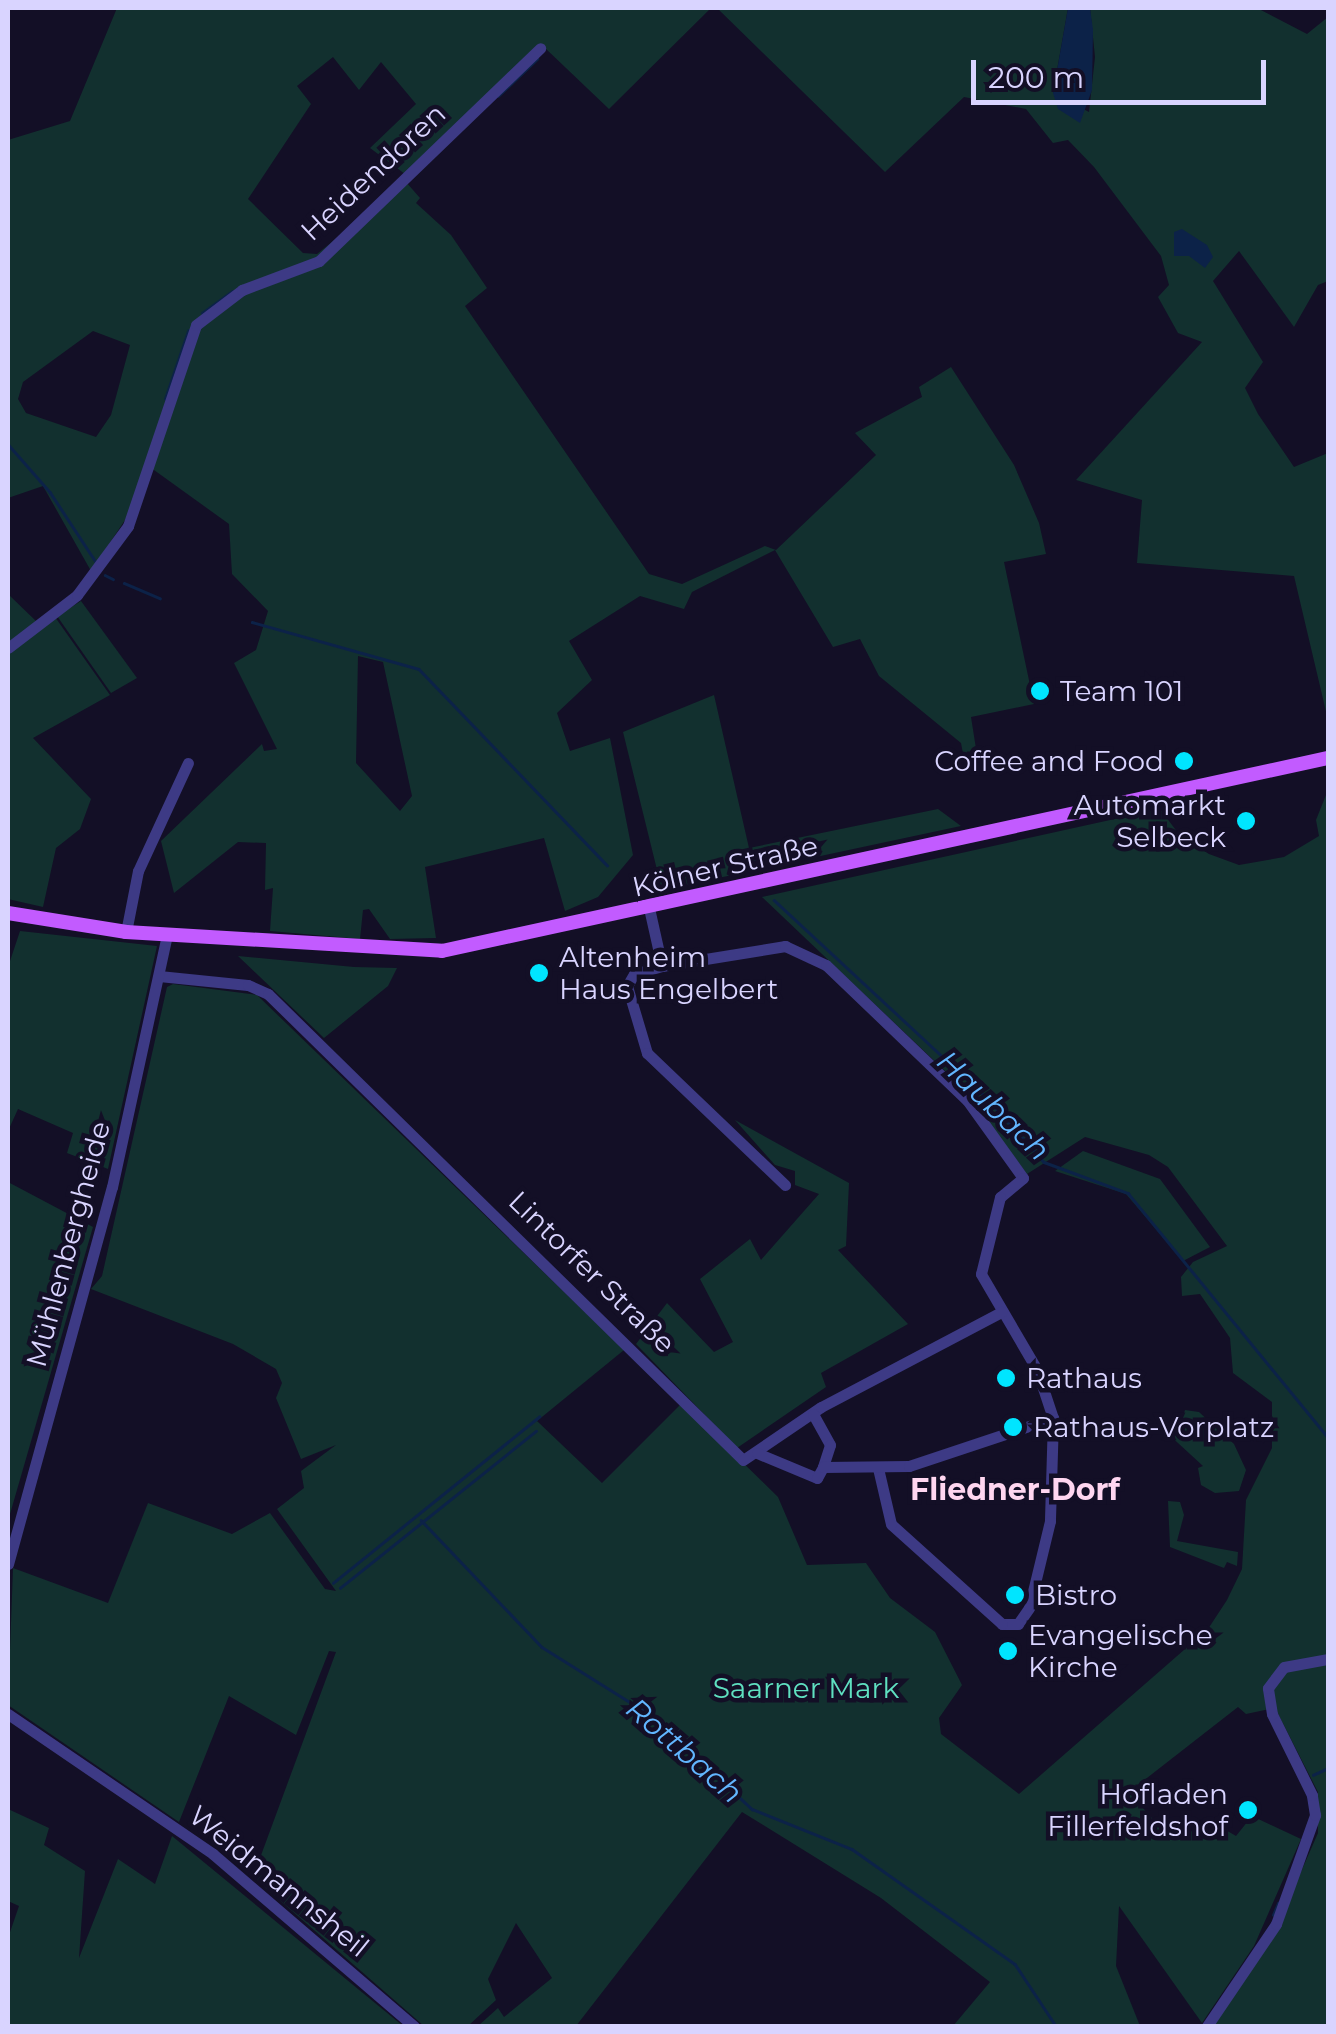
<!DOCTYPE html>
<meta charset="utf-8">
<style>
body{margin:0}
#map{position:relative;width:1336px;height:2034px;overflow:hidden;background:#130f26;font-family:Montserrat,sans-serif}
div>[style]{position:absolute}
.green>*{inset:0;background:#12302f}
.water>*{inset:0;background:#0c2248}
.stream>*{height:2.5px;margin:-1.25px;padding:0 1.25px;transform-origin:1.25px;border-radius:1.25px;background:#0c2248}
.minor>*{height:11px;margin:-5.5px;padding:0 5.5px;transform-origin:5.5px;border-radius:5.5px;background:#3d3a85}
.major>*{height:14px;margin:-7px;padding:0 7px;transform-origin:7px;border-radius:7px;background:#c25bff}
.dots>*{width:28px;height:28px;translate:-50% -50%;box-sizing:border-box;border:5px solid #130f26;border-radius:50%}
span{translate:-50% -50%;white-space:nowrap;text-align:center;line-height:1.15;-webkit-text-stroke:9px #130f26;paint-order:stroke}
.street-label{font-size:28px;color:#d9d4ff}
.poi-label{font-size:28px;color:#d9d4ff}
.left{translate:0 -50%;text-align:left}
.right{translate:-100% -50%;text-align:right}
.park-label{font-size:28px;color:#5fe0c0}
.water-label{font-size:30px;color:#62b6ff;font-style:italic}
.neighbourhood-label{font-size:30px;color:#ffd6f0;font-weight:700}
.frame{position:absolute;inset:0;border:10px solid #d9d4ff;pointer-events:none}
.scale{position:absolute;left:971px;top:60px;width:295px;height:45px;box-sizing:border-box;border:5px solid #d9d4ff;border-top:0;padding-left:12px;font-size:30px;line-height:35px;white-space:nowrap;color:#d9d4ff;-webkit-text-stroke:8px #130f26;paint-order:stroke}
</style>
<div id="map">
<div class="green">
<div style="clip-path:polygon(evenodd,117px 8px,711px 8px,609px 109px,545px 48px,409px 177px,370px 148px,416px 104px,381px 62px,359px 90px,333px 57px,297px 86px,311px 104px,248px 199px,303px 253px,317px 254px,406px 182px,420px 198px,416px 203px,451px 235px,487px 288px,465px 306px,649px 574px,682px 584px,765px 546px,776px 550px,876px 455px,855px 433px,922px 397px,919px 387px,951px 367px,1014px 465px,1039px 523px,1046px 554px,1004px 562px,1034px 704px,971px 717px,977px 755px,964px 759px,961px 743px,879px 676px,860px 639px,833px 647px,775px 550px,692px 592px,684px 609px,640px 596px,569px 641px,592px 680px,557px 713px,570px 751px,610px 738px,633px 855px,598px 897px,565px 911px,544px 838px,425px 867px,436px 938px,390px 939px,369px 909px,363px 910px,360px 939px,270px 931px,273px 888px,265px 890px,266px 843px,238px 842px,174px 893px,161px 841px,262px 744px,264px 751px,277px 749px,234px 663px,256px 650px,268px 611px,232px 574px,229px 524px,154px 470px,146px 469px,137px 502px,91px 571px,43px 486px,8px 498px,8px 140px,70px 121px,117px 8px,93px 331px,130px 345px,111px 415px,96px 437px,26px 413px,18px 399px,23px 382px,93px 331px,117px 8px,358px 656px,383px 662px,412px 796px,400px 811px,356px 763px,358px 656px)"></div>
<div style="clip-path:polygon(717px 8px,1068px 8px,1053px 93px,1089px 112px,1095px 57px,1090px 8px,1257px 8px,1307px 34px,1328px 17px,1328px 281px,1318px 285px,1294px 327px,1239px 251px,1213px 281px,1263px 362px,1245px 388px,1258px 414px,1294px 467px,1328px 453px,1328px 720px,1294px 576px,1137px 563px,1142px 500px,1076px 480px,1202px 342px,1178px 333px,1158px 297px,1169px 285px,1161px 256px,1094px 167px,1068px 140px,1053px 143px,1026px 109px,964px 97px,885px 172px)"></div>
<div style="clip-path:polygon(8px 594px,37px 622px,55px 617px,110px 695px,33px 738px,91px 799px,80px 829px,56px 848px,43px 907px,8px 899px)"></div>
<div style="clip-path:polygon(81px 601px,137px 678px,111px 693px,57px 616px)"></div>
<div style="clip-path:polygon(714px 695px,749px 848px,938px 809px,961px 826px,662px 890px,623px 732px)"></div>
<div style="clip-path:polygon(1328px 790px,1328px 2026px,1214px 2026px,1279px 1922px,1318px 1833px,1318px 1792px,1275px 1708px,1246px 1714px,1238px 1707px,1129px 1792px,1164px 1832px,1202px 1831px,1218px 1840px,1224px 1829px,1236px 1836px,1252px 1816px,1301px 1839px,1254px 1946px,1202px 2023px,1119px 1906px,1116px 1966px,1140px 2026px,953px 2026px,990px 1982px,881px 1898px,742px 1812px,576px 2026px,478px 2026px,498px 2008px,504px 2017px,552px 1978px,516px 1923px,488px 1979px,496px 2000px,468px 2026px,424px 2026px,253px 1877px,336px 1652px,329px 1651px,296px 1735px,229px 1696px,179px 1822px,8px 1705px,13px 1568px,108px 1603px,148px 1503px,232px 1534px,270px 1513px,325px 1589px,336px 1591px,277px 1509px,304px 1488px,301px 1471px,336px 1445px,301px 1459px,276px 1398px,282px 1383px,276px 1369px,233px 1344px,91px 1289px,102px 1276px,167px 987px,173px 984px,257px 995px,624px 1350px,537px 1421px,602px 1483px,682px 1403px,778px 1497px,807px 1565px,866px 1563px,890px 1598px,935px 1632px,962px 1685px,939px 1718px,941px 1734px,1019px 1794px,1208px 1629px,1227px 1600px,1242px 1569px,1246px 1500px,1272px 1448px,1272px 1402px,1233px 1373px,1230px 1338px,1200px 1294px,1182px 1296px,1181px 1277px,1193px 1262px,1227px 1246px,1168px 1167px,1149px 1155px,1085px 1137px,1027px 1174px,964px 1089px,762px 897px,1160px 809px,1181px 837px,1209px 854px,1239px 865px,1284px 857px,1319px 836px,1316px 820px)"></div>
<div style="clip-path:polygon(20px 931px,157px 946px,108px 1169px,67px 1153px,73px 1133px,18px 1109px,8px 1131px,8px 967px)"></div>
<div style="clip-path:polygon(238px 956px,354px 967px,397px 968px,388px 986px,324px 1038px)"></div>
<div style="clip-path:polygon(735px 1120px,849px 1183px,846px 1246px,838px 1250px,908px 1324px,821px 1373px,826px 1387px,737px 1448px,636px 1344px,667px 1303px,714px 1352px,733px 1342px,700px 1279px,750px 1239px,761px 1260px,819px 1194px,795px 1185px,795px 1171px,775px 1165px)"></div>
<div style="clip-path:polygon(1083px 1151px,1160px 1179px,1210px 1247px,1183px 1261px,1126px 1194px,1055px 1171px)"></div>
<div style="clip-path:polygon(8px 1182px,93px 1227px,8px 1521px)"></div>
<div style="clip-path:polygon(1185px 1410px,1199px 1412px,1234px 1444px,1246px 1470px,1239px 1491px,1215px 1493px,1201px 1485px,1198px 1468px,1203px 1466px,1166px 1432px,1179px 1429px)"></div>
<div style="clip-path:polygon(1168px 1501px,1180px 1502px,1184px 1515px,1177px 1541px,1238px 1552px,1237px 1566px,1227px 1562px,1224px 1568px,1170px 1547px)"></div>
<div style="clip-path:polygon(8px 1809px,49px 1828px,44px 1845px,85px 1871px,79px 1958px,118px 1859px,155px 1884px,172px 1836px,403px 2026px,8px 2026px,8px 1938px,19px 1906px,8px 1901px)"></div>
</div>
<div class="water">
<div style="clip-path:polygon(1068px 8px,1090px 8px,1093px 30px,1092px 90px,1080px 123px,1058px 109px,1053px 93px)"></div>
<div style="clip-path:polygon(1182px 229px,1207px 245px,1213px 257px,1205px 268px,1189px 256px,1174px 256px,1174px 232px)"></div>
</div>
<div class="stream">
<div style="left:498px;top:96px;width:54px;rotate:-43.5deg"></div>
<div style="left:202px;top:313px;width:37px;rotate:-36deg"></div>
<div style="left:165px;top:399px;width:72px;rotate:-71.3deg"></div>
<div style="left:8px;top:444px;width:64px;rotate:48.8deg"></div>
<div style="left:50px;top:492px;width:84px;rotate:56.7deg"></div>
<div style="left:105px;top:575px;width:9px;rotate:27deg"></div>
<div style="left:124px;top:583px;width:39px;rotate:23deg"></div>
<div style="left:252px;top:622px;width:173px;rotate:15.7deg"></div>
<div style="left:419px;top:669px;width:272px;rotate:46.2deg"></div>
<div style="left:774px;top:900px;width:289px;rotate:42.9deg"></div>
<div style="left:986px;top:1097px;width:87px;rotate:48.3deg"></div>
<div style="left:1044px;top:1162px;width:90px;rotate:20.3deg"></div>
<div style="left:1128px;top:1193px;width:315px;rotate:50.7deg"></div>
<div style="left:421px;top:1520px;width:175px;rotate:46.4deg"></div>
<div style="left:542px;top:1647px;width:130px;rotate:32.1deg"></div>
<div style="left:652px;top:1716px;width:137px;rotate:42.9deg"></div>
<div style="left:752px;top:1809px;width:108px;rotate:21.8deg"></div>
<div style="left:852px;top:1849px;width:199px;rotate:35.2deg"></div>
<div style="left:1015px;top:1964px;width:74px;rotate:56.5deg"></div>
<div style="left:333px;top:1583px;width:265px;rotate:-38.9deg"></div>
<div style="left:340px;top:1588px;width:251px;rotate:-38.7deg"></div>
<div style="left:1313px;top:1775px;width:17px;rotate:-25deg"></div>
<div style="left:1273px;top:1915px;width:13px;rotate:-67deg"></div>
</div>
<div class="minor">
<div style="left:8px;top:648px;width:87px;rotate:-37.5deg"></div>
<div style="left:77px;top:595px;width:86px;rotate:-53.5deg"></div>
<div style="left:128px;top:526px;width:212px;rotate:-71.3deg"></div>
<div style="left:196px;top:325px;width:58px;rotate:-37.3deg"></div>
<div style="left:242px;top:290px;width:82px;rotate:-20.6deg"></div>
<div style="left:319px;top:261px;width:307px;rotate:-43.9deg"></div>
<div style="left:649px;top:908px;width:59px;rotate:77.4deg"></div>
<div style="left:662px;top:966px;width:125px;rotate:-9.2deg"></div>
<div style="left:785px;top:946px;width:45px;rotate:24.9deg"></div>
<div style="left:826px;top:965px;width:195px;rotate:43.8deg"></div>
<div style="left:967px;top:1100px;width:96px;rotate:54.3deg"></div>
<div style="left:1023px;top:1178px;width:30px;rotate:140deg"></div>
<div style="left:1000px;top:1197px;width:79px;rotate:103.9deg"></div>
<div style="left:981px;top:1274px;width:111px;rotate:59.7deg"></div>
<div style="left:1037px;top:1370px;width:51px;rotate:71.6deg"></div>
<div style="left:1053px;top:1418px;width:103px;rotate:91.7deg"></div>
<div style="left:1050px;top:1521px;width:89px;rotate:103.6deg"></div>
<div style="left:1029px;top:1608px;width:19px;rotate:125deg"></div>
<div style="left:1018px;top:1624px;width:16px;rotate:180deg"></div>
<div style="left:1002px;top:1624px;width:149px;rotate:-138deg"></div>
<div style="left:891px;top:1524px;width:57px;rotate:-103.1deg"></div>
<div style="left:126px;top:932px;width:62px;rotate:-78.9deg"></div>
<div style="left:138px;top:871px;width:119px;rotate:-65.2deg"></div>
<div style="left:662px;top:966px;width:29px;rotate:164deg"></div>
<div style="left:634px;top:974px;width:14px;rotate:120deg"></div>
<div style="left:627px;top:986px;width:70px;rotate:73.4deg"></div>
<div style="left:647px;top:1053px;width:191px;rotate:43.7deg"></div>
<div style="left:159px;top:976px;width:89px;rotate:5.8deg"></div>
<div style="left:248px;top:985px;width:22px;rotate:24deg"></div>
<div style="left:268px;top:994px;width:665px;rotate:44.45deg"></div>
<div style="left:743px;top:1460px;width:94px;rotate:-34.2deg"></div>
<div style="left:821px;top:1407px;width:204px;rotate:-27.8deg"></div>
<div style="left:813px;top:1414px;width:35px;rotate:61deg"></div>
<div style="left:830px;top:1445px;width:23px;rotate:108deg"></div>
<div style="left:757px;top:1453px;width:65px;rotate:22.6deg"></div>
<div style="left:817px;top:1478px;width:13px;rotate:-61deg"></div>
<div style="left:823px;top:1467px;width:86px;rotate:-0.7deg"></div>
<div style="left:909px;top:1466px;width:152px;rotate:-18.4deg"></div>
<div style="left:8px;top:1564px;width:391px;rotate:-74.6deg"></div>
<div style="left:112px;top:1187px;width:258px;rotate:-77.7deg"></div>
<div style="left:8px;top:1714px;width:248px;rotate:34.3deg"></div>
<div style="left:213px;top:1854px;width:265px;rotate:40.6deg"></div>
<div style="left:1207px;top:2026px;width:123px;rotate:-55.9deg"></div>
<div style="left:1276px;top:1924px;width:116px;rotate:-70.3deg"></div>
<div style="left:1315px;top:1815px;width:20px;rotate:-99deg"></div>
<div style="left:1312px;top:1795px;width:90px;rotate:-116.3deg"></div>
<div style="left:1272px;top:1714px;width:26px;rotate:-99deg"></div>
<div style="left:1268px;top:1688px;width:26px;rotate:-53deg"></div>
<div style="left:1284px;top:1667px;width:45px;rotate:-10.3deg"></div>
</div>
<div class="major">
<div style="left:8px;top:913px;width:120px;rotate:9.1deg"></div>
<div style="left:126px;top:932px;width:317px;rotate:3.4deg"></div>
<div style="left:442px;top:951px;width:907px;rotate:-12.29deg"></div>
</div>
<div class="dots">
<div style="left:1040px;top:691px;background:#00e5ff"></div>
<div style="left:1184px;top:761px;background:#00e5ff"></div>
<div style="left:1246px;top:821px;background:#00e5ff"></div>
<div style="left:539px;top:973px;background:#00e5ff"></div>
<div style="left:1006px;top:1378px;background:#00e5ff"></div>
<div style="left:1013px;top:1427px;background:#00e5ff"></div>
<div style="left:1015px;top:1595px;background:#00e5ff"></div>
<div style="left:1008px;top:1651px;background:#00e5ff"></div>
<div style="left:1248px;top:1810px;background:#00e5ff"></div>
</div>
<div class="street-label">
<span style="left:373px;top:172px;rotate:-43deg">Heidendoren</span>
<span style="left:725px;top:866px;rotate:-13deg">Kölner Straße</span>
<span style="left:68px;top:1244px;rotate:-75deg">Mühlenbergheide</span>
<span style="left:592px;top:1272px;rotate:44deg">Lintorfer Straße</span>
<span style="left:279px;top:1881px;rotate:39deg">Weidmannsheil</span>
</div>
<div class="poi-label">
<span class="left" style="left:1060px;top:691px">Team 101</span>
<span class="right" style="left:1164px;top:761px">Coffee and Food</span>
<span class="right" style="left:1226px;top:821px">Automarkt<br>Selbeck</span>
<span class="left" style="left:559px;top:973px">Altenheim<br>Haus Engelbert</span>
<span class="left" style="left:1026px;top:1378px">Rathaus</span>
<span class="left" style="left:1033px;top:1427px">Rathaus-Vorplatz</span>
<span class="left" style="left:1035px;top:1595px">Bistro</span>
<span class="left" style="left:1028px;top:1651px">Evangelische<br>Kirche</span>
<span class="right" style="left:1228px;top:1810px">Hofladen<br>Fillerfeldshof</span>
</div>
<div class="park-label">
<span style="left:806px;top:1688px">Saarner Mark</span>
</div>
<div class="water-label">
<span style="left:993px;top:1106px;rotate:44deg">Haubach</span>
<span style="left:684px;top:1751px;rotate:41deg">Rottbach</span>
</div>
<div class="neighbourhood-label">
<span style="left:1015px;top:1490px">Fliedner-Dorf</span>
</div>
<div class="frame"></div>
<div class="scale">200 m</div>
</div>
